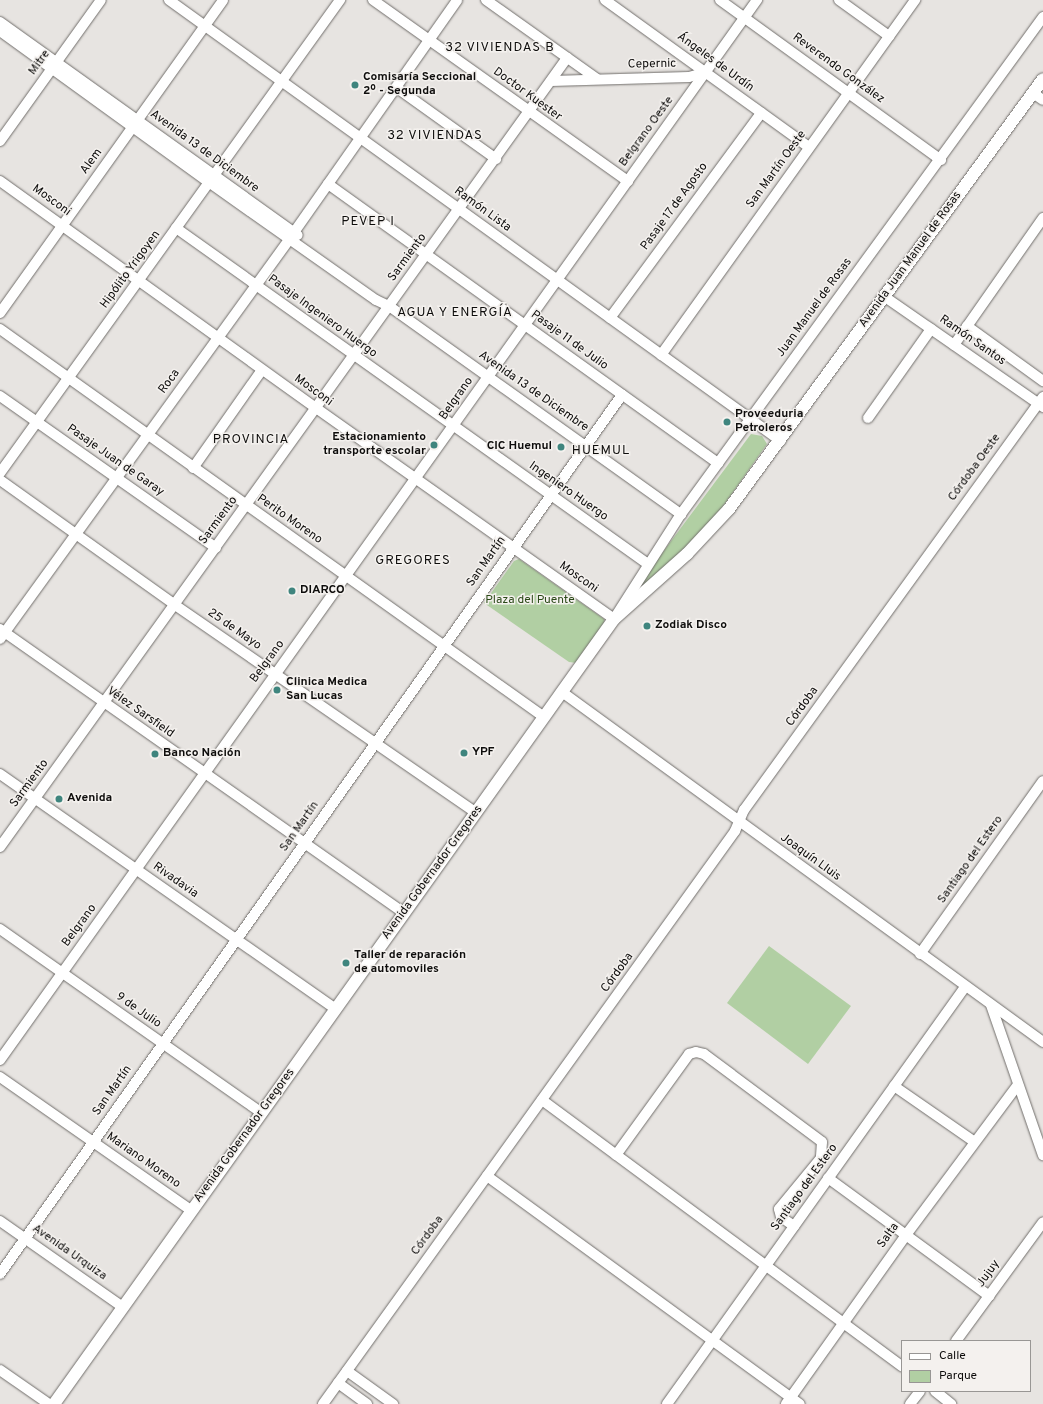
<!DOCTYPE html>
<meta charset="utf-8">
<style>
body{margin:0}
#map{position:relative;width:1043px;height:1404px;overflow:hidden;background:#e7e4e1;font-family:Overpass,sans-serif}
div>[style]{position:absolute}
.green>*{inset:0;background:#b1cfa3}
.roads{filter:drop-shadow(0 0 1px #716e6b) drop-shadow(0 0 1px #716e6b)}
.minor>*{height:10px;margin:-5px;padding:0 5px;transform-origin:5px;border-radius:5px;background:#fff}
.major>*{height:12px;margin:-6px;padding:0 6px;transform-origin:6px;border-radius:6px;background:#fff}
.dots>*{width:11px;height:11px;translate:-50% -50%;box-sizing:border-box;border:2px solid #f4f1ee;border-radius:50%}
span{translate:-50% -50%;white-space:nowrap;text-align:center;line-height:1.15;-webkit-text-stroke:3px #f4f1ee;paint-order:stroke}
.street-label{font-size:12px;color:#0e0d0c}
.poi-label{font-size:12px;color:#0e0d0c;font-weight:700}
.left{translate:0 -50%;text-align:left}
.right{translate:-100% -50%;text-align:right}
.park-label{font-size:12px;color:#2b4a18}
.neighbourhood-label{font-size:13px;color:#0e0d0c;letter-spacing:1px}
.legend{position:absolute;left:901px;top:1340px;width:130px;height:52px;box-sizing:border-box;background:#f4f1ee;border:1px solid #989694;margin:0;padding:5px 7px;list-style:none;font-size:12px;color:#0e0d0c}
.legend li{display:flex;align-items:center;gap:8px;height:20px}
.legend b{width:20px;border:1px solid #989694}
</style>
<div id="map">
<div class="green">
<div style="clip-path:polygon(751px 434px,762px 436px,767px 444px,714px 519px,693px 543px,634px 597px,633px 592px)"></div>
<div style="clip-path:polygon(519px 559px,604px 619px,605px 624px,577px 663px,569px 662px,484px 603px,514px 561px)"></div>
<div style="clip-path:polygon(769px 946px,851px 1006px,808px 1064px,727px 1003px)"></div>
</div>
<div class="roads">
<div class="minor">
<div style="left:169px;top:0;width:754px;rotate:35.78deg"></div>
<div style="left:373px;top:0;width:313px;rotate:35.4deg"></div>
<div style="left:486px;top:0;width:136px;rotate:35.4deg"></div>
<div style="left:605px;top:0;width:251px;rotate:35.8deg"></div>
<div style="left:720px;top:0;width:273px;rotate:35.9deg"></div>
<div style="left:839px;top:0;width:62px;rotate:35.8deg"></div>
<div style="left:0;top:22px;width:366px;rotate:35.6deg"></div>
<div style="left:0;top:31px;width:259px;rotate:35.9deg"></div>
<div style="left:210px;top:183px;width:203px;rotate:35.2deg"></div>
<div style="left:376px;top:300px;width:14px;rotate:25deg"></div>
<div style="left:389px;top:306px;width:359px;rotate:35.5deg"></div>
<div style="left:551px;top:81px;width:138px;rotate:-1.7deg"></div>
<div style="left:689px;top:77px;width:18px;rotate:-16deg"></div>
<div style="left:397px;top:88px;width:122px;rotate:35.6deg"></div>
<div style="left:1033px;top:93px;width:12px;rotate:35deg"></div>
<div style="left:0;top:141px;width:173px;rotate:-54.4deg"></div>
<div style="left:0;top:181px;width:389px;rotate:35.7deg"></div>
<div style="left:316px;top:408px;width:365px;rotate:35.3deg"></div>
<div style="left:614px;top:619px;width:125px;rotate:-57.5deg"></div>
<div style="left:681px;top:514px;width:615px;rotate:-53.93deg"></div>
<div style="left:328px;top:184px;width:480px;rotate:35.6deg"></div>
<div style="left:176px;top:228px;width:579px;rotate:35.45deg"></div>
<div style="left:885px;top:297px;width:193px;rotate:34.8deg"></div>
<div style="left:0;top:313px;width:384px;rotate:-54.5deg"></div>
<div style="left:610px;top:318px;width:255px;rotate:-53.6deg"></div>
<div style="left:967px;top:326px;width:94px;rotate:35.9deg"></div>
<div style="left:0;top:329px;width:668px;rotate:35.5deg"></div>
<div style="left:954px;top:345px;width:155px;rotate:-55deg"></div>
<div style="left:661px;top:355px;width:437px;rotate:-54.4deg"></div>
<div style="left:0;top:396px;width:264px;rotate:35.1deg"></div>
<div style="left:868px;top:418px;width:109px;rotate:-54.7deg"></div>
<div style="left:193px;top:468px;width:120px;rotate:-54.9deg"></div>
<div style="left:0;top:473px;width:583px;rotate:-54.29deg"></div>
<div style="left:0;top:480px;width:215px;rotate:35.5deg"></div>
<div style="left:175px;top:605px;width:366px;rotate:34.6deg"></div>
<div style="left:0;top:629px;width:494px;rotate:35.1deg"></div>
<div style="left:0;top:639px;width:495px;rotate:-54.1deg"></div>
<div style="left:290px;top:238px;width:291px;rotate:-54.9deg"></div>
<div style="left:562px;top:692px;width:595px;rotate:36.04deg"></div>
<div style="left:0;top:774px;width:410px;rotate:35deg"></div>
<div style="left:0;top:847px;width:972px;rotate:-54.3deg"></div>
<div style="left:0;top:929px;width:320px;rotate:35.1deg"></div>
<div style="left:920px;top:954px;width:212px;rotate:-54.6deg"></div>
<div style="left:991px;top:1005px;width:159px;rotate:70.9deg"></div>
<div style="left:0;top:1060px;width:1303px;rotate:-54.47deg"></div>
<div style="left:0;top:1077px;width:234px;rotate:34.9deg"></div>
<div style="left:894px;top:1086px;width:98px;rotate:34.7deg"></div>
<div style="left:542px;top:1100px;width:448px;rotate:36.5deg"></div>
<div style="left:616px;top:1155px;width:125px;rotate:-54.1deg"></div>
<div style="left:689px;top:1054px;width:7px;rotate:-16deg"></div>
<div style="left:696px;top:1052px;width:8px;rotate:14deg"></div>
<div style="left:704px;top:1054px;width:147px;rotate:36.7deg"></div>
<div style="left:822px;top:1142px;width:16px;rotate:94deg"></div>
<div style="left:821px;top:1158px;width:66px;rotate:129.5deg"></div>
<div style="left:779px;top:1209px;width:8px;rotate:76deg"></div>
<div style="left:781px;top:1217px;width:16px;rotate:35deg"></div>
<div style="left:487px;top:1176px;width:387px;rotate:36.1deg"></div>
<div style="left:828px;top:1178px;width:200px;rotate:36.2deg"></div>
<div style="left:0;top:1221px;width:150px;rotate:35deg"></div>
<div style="left:0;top:1274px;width:1077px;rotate:-54.72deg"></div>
<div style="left:956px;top:1341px;width:147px;rotate:-53.8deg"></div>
<div style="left:0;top:1370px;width:60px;rotate:34.8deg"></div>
<div style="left:347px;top:1371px;width:57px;rotate:35.7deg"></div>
<div style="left:338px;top:1383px;width:36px;rotate:36deg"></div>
<div style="left:935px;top:1391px;width:21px;rotate:39deg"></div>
<div style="left:323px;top:1404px;width:706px;rotate:-54.28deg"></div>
<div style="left:735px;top:831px;width:23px;rotate:-67deg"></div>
<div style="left:744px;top:810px;width:510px;rotate:-54.1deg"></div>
<div style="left:667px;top:1404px;width:513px;rotate:-54.45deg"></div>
<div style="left:786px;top:1404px;width:207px;rotate:-54.6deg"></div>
<div style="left:906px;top:1235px;width:186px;rotate:-53.3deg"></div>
<div style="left:910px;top:1404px;width:16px;rotate:-52deg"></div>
</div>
<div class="major">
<div style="left:54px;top:1404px;width:964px;rotate:-54.5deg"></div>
<div style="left:614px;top:619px;width:98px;rotate:-41.7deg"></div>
<div style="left:687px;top:554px;width:62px;rotate:-47deg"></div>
<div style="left:729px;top:509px;width:532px;rotate:-53.86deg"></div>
</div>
</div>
<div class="dots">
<div style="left:355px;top:85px;background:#3f857e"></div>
<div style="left:727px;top:422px;background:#3f857e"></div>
<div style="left:434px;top:445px;background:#3f857e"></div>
<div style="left:561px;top:447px;background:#3f857e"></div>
<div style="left:292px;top:591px;background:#3f857e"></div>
<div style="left:647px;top:626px;background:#3f857e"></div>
<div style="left:277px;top:690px;background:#3f857e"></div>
<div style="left:464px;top:753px;background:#3f857e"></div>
<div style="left:155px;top:754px;background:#3f857e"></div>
<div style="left:59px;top:799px;background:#3f857e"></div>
<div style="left:346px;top:963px;background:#3f857e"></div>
</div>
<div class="street-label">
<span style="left:40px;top:63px;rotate:-54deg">Mitre</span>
<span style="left:715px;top:63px;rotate:36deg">Ángeles de Urdín</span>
<span style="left:652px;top:65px;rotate:-1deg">Cepernic</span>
<span style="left:838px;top:69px;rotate:36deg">Reverendo González</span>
<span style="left:527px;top:95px;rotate:36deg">Doctor Kuester</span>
<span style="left:647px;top:132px;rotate:-54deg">Belgrano Oeste</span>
<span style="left:204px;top:152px;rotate:36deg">Avenida 13 de Diciembre</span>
<span style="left:92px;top:162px;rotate:-54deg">Alem</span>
<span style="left:777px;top:170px;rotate:-54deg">San Martín Oeste</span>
<span style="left:51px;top:201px;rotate:36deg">Mosconi</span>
<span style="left:675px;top:207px;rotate:-54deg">Pasaje 17 de Agosto</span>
<span style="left:482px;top:210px;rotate:36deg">Ramón Lista</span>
<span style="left:408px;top:258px;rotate:-54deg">Sarmiento</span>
<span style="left:911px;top:260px;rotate:-54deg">Avenida Juan Manuel de Rosas</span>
<span style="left:131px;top:270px;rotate:-54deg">Hipólito Yrigoyen</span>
<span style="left:815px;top:308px;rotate:-54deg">Juan Manuel de Rosas</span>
<span style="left:322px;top:317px;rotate:36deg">Pasaje Ingeniero Huergo</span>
<span style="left:569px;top:341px;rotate:36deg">Pasaje 11 de Julio</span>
<span style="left:972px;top:341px;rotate:35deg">Ramón Santos</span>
<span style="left:170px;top:382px;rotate:-54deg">Roca</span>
<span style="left:313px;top:391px;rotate:36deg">Mosconi</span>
<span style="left:533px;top:392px;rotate:35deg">Avenida 13 de Diciembre</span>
<span style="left:457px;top:399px;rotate:-55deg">Belgrano</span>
<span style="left:115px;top:461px;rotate:35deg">Pasaje Juan de Garay</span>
<span style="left:975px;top:468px;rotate:-54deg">Córdoba Oeste</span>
<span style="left:568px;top:492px;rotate:35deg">Ingeniero Huergo</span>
<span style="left:289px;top:520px;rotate:35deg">Perito Moreno</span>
<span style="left:219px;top:521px;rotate:-54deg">Sarmiento</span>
<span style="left:487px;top:562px;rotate:-55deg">San Martín</span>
<span style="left:578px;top:578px;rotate:35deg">Mosconi</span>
<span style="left:234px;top:630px;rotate:35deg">25 de Mayo</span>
<span style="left:268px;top:662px;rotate:-54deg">Belgrano</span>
<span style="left:803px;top:707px;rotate:-54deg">Córdoba</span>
<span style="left:140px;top:713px;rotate:35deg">Vélez Sarsfield</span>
<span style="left:30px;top:784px;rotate:-54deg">Sarmiento</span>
<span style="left:300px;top:827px;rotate:-55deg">San Martín</span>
<span style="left:810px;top:858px;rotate:36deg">Joaquín Lluis</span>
<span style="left:971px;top:860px;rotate:-55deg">Santiago del Estero</span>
<span style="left:433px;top:873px;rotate:-54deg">Avenida Gobernador Gregores</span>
<span style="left:175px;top:881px;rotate:35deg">Rivadavia</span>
<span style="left:80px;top:926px;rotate:-54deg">Belgrano</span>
<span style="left:618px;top:973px;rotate:-54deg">Córdoba</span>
<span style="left:138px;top:1011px;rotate:35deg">9 de Julio</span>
<span style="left:113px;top:1091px;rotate:-55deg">San Martín</span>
<span style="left:245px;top:1136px;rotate:-54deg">Avenida Gobernador Gregores</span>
<span style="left:143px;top:1161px;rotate:35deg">Mariano Moreno</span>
<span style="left:805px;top:1188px;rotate:-54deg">Santiago del Estero</span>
<span style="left:428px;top:1236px;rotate:-54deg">Córdoba</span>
<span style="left:889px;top:1236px;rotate:-55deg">Salta</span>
<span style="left:69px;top:1253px;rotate:35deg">Avenida Urquiza</span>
<span style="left:989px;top:1274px;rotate:-54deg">Jujuy</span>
</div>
<div class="poi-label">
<span class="left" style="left:363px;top:85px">Comisaría Seccional<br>2º - Segunda</span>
<span class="left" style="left:735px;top:422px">Proveeduria<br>Petroleros</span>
<span class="right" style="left:426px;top:445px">Estacionamiento<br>transporte escolar</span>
<span class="right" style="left:552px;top:447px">CIC Huemul</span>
<span class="left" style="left:300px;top:591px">DIARCO</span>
<span class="left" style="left:655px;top:626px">Zodiak Disco</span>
<span class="left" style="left:286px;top:690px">Clinica Medica<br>San Lucas</span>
<span class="left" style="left:472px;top:753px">YPF</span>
<span class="left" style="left:163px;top:754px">Banco Nación</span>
<span class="left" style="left:67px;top:799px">Avenida</span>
<span class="left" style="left:354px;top:963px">Taller de reparación<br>de automoviles</span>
</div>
<div class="park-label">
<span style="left:530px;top:601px">Plaza del Puente</span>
</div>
<div class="neighbourhood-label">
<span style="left:500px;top:48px">32 VIVIENDAS B</span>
<span style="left:435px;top:136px">32 VIVIENDAS</span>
<span style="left:368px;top:222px">PEVEP I</span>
<span style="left:455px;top:313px">AGUA Y ENERGÍA</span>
<span style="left:251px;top:440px">PROVINCIA</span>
<span style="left:601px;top:451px">HUEMUL</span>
<span style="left:413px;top:561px">GREGORES</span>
</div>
<ul class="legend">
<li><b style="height:5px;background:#fff"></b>Calle</li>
<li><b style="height:11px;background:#b1cfa3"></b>Parque</li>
</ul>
</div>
